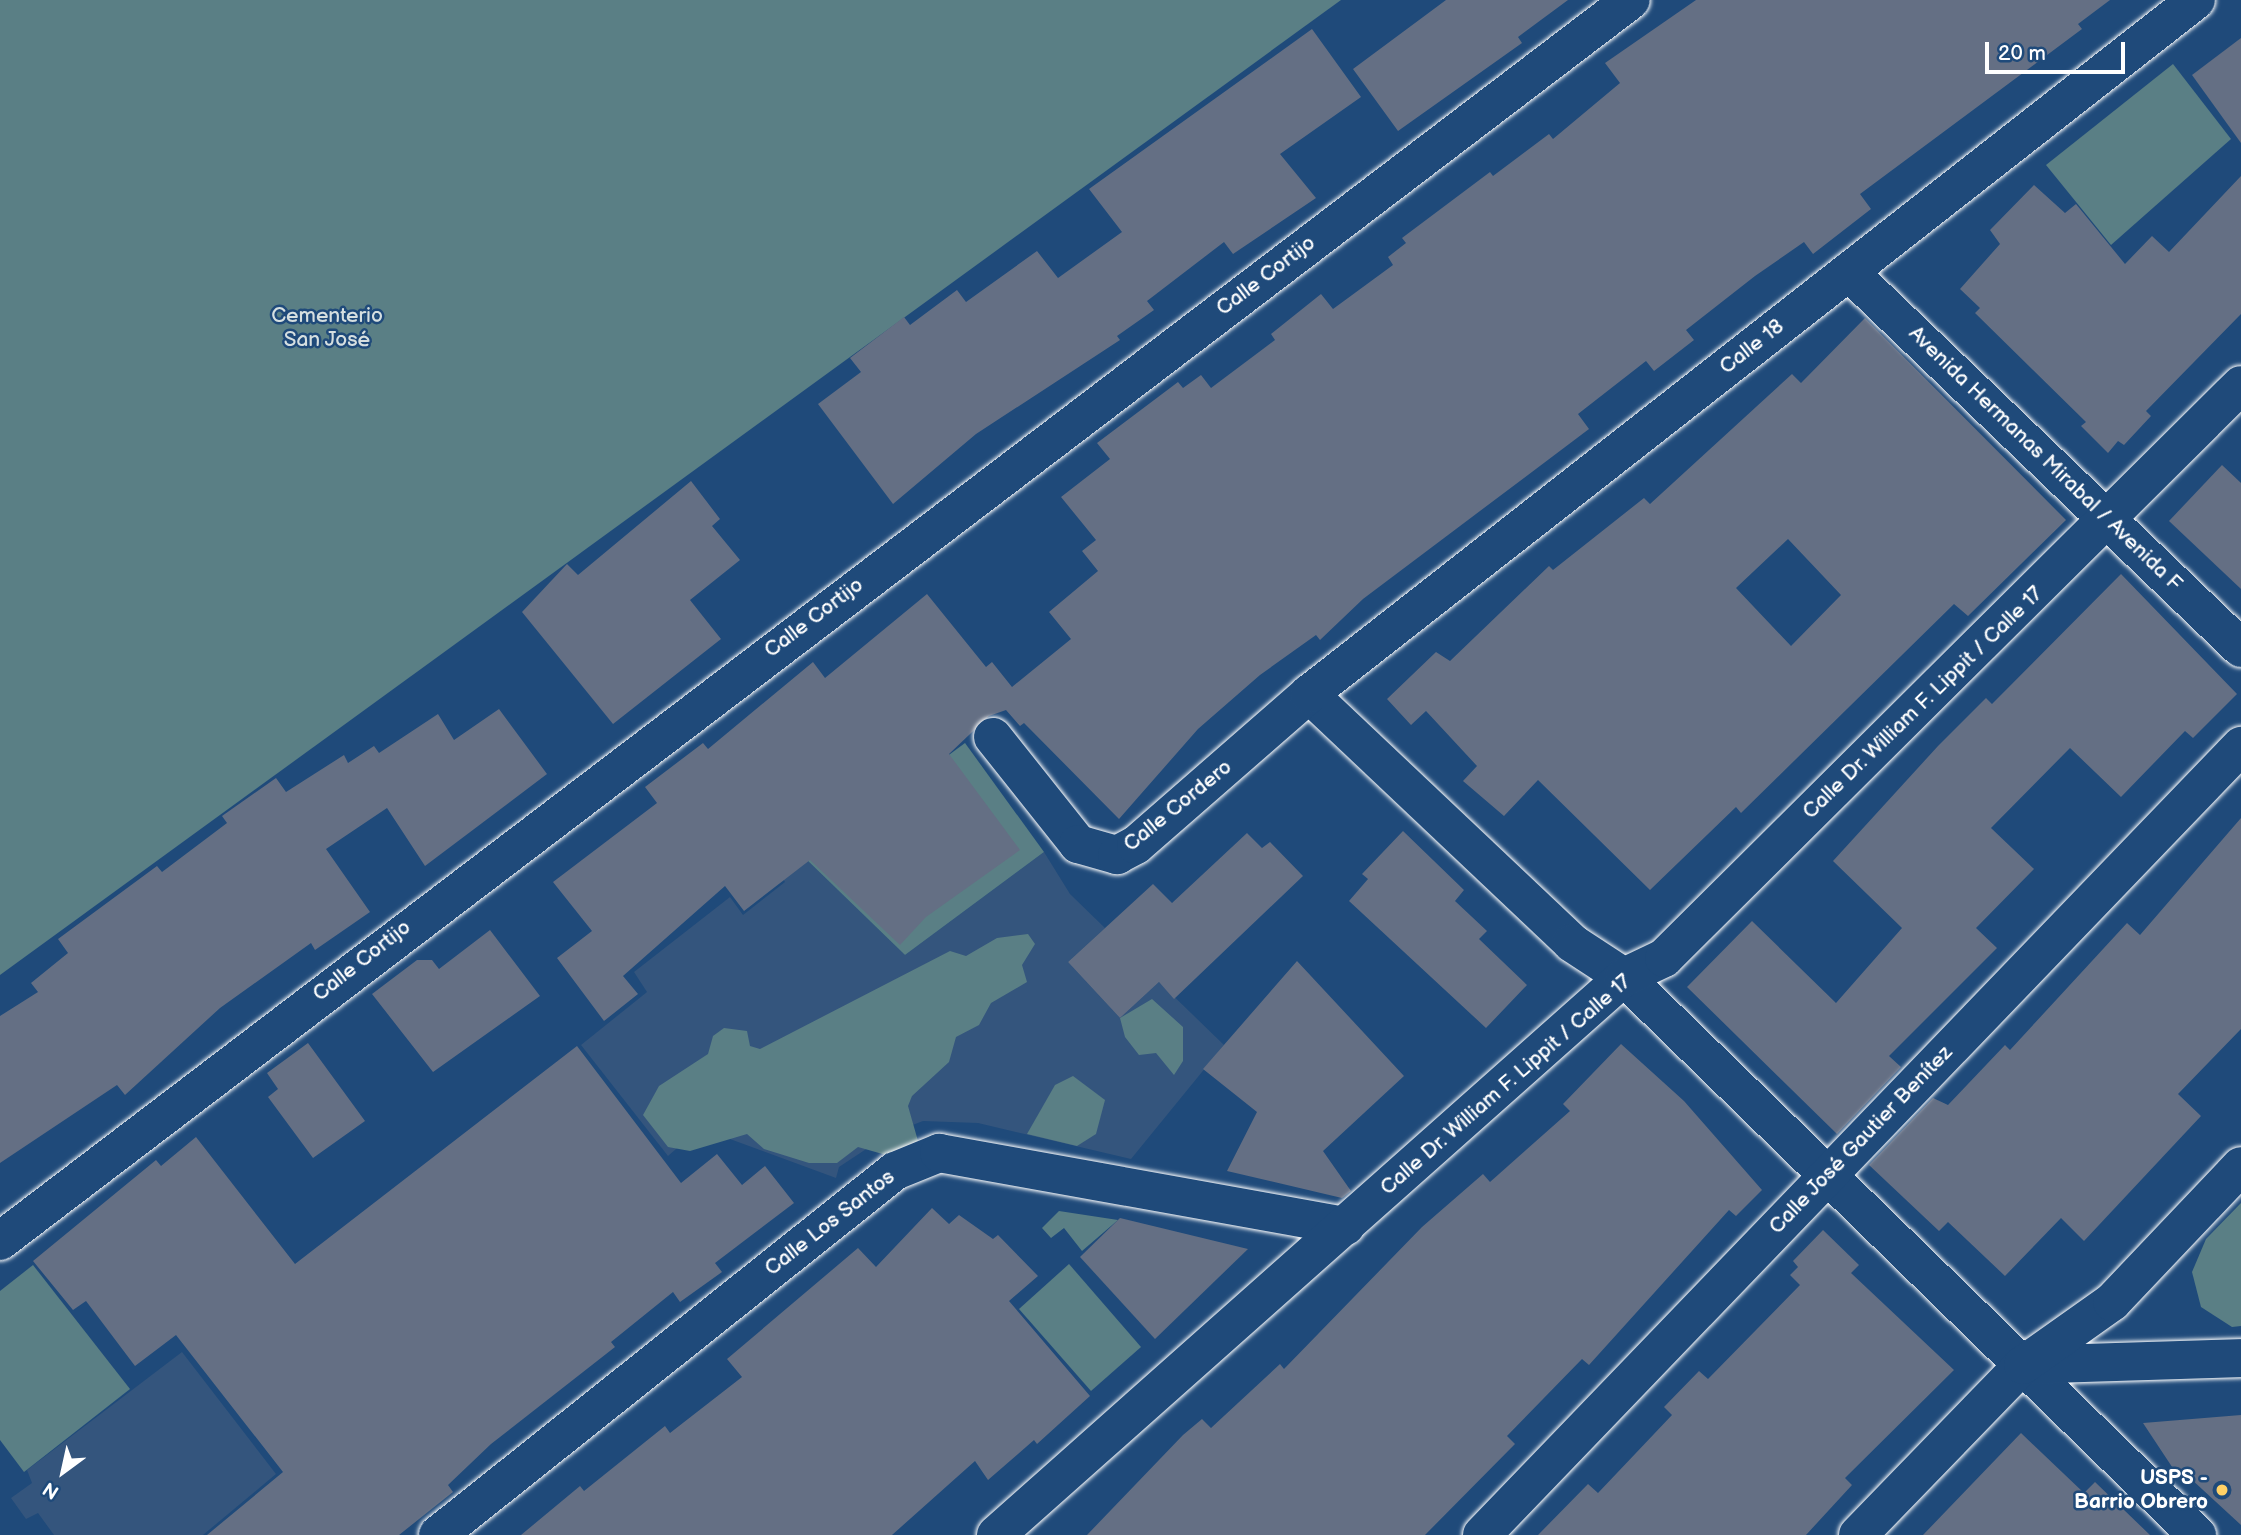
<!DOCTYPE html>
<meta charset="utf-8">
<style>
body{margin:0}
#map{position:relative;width:2241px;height:1535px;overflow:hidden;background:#1f4a7a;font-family:"Balsamiq Sans",sans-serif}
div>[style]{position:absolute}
.built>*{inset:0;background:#34557d}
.green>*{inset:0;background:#5a7f85}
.building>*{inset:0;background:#646f84}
.roads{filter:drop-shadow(0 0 2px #fff) drop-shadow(0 0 2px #fff)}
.minor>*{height:38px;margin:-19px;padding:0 19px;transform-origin:19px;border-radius:19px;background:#1f4a7a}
.dots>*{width:19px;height:19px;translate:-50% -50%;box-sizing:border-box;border:4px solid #1f4a7a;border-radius:50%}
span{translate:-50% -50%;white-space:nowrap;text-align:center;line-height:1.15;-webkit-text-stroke:5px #1f4a7a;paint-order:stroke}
.street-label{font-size:21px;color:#fff}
.park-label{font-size:21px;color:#d6dfe0}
.poi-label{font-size:21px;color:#fff;font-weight:700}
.right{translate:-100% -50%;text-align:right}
.north{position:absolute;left:28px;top:1437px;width:70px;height:70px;-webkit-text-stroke:5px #1f4a7a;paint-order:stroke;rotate:213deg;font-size:19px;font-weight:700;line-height:28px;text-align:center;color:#fff}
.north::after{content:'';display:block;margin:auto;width:24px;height:32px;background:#fff;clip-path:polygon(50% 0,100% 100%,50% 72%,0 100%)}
.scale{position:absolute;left:1985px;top:42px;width:140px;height:32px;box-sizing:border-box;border:4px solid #fff;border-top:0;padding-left:9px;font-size:21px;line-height:24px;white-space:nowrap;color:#fff;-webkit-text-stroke:5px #1f4a7a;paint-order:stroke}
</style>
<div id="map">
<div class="built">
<div style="clip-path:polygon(1044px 852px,1070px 894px,1105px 928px,1068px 962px,1120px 1018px,1159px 982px,1224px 1045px,1131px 1159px,978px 1123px,923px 1121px,889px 1134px,839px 1167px,836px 1178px,700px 1128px,668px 1156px,581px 1045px,647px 992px,634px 972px,730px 897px,743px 915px,785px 882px,770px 859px,807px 860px,905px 955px)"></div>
<div style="clip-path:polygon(182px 1352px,276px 1474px,203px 1535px,54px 1535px,38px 1513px,26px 1519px,11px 1498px,32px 1483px,27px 1470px)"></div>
</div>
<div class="green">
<div style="clip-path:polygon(0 0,1341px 0,0 975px)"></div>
<div style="clip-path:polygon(2173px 64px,2231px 139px,2111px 245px,2046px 165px)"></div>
<div style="clip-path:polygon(965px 743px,1044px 852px,905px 955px,807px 860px)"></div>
<div style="clip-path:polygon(1028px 934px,1035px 944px,1022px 965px,1027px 982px,991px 1003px,979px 1025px,956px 1037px,949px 1062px,912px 1096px,908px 1106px,918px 1141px,886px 1155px,858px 1147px,837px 1163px,809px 1163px,764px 1149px,747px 1134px,690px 1151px,668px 1147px,643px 1115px,659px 1086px,708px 1054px,713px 1036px,724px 1028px,747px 1031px,750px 1046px,760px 1049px,950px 951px,966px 956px,997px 938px)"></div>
<div style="clip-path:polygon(1152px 999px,1183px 1027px,1183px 1061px,1174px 1075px,1156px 1053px,1139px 1055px,1125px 1037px,1120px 1018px)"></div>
<div style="clip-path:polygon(1073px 1076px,1105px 1100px,1096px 1134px,1077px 1146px,1027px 1134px,1055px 1085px)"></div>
<div style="clip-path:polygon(2241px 1203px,2241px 1326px,2232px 1327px,2201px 1307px,2192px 1272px,2206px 1239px)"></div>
<div style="clip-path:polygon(1059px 1211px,1118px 1220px,1082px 1251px,1064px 1228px,1051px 1238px,1042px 1228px)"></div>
<div style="clip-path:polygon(1069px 1264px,1141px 1347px,1091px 1391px,1019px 1309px)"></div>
<div style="clip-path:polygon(33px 1265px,130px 1389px,24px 1472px,0 1440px,0 1291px)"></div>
</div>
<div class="building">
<div style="clip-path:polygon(1446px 0,1568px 0,1518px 37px,1522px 43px,1398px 131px,1353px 69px)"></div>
<div style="clip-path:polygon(1696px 0,2110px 0,2078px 24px,2082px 29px,1860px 194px,1871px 209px,1813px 254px,1804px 242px,1755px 276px,1686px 330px,1694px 340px,1654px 371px,1646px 361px,1578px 414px,1589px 429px,1363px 599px,1320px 640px,1316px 635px,1260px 675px,1198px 729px,1119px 819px,1024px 723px,1020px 726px,1006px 710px,989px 716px,949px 754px,1020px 850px,926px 917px,900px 945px,810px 860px,744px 911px,725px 886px,623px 976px,638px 994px,604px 1021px,557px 958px,592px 931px,553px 882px,657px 803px,645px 787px,703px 743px,708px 749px,813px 662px,825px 678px,927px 594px,986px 667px,992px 662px,1012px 687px,1071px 639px,1049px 612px,1098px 571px,1082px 551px,1096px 540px,1061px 497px,1110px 459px,1097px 443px,1178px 382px,1183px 388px,1201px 375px,1211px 388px,1275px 340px,1271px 334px,1321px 294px,1333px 309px,1393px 265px,1388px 257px,1406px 243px,1402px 238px,1490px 172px,1493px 176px,1549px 134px,1553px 139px,1620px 83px,1605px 63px)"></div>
<div style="clip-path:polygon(1312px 29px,1361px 97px,1280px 154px,1316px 198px,1233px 254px,1224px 242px,1147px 301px,1154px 310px,1117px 336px,1120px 340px,976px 434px,893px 504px,818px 404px,861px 372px,850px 358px,904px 317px,910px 325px,957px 290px,966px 302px,1037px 251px,1058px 278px,1122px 232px,1089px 189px)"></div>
<div style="clip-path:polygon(2241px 38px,2241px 143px,2192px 75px)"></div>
<div style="clip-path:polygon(2241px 176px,2241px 314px,2146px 411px,2151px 416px,2124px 445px,2118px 441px,2108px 453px,2081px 426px,2086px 422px,1975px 313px,1980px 308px,1960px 289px,2000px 244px,1990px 230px,2034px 185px,2065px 213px,2076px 204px,2125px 264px,2152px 236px,2169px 252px)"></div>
<div style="clip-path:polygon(evenodd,1865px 318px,2066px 520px,1968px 616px,1954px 604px,1741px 813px,1736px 807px,1650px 890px,1538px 780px,1504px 816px,1463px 781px,1477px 766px,1426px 711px,1411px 725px,1387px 699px,1436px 652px,1450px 661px,1549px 566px,1553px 570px,1644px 498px,1650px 504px,1792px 374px,1801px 383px,1865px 318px,1788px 539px,1841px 595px,1791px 646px,1736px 588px,1788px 539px)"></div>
<div style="clip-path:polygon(2222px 465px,2241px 483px,2241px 589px,2169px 521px)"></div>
<div style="clip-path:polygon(691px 481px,720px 519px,712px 526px,740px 560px,690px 600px,721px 639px,613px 724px,522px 612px,567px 564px,578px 575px)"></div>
<div style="clip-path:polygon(2121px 574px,2237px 694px,2193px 738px,2185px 731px,2121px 797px,2070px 748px,1991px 828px,2034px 869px,1976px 928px,1997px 948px,1889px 1056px,1901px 1067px,1837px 1134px,1687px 987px,1752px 921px,1836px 1003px,1902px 928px,1833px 861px,1938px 746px,1986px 698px,1992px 704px)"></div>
<div style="clip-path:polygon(499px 709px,547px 774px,425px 866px,387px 808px,326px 849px,370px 912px,315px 950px,311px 943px,220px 1008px,125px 1095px,117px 1085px,0 1163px,0 1016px,38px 992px,31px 983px,68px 953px,58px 939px,157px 866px,162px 872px,227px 823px,222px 816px,276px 778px,286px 792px,344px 755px,348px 763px,374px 746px,379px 753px,438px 714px,454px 740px)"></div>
<div style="clip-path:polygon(2241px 818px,2241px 1029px,2178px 1094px,2201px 1116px,2084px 1241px,2061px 1218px,2005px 1276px,1948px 1222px,1939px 1231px,1869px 1165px,1933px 1098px,1948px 1105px,2005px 1045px,2010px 1050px,2127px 923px,2140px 935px)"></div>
<div style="clip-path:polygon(1403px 831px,1464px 890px,1455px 901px,1487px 931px,1479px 939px,1527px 985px,1486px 1028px,1349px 901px,1368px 879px,1362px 874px)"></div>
<div style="clip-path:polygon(1247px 833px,1262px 848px,1270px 842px,1303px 876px,1174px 999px,1159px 982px,1120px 1018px,1068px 962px,1153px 884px,1172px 903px)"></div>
<div style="clip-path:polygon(490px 930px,540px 996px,433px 1072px,372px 994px,417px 960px,432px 960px,439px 969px)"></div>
<div style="clip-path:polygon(1297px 961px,1404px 1076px,1323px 1151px,1351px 1191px,1342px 1198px,1227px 1171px,1257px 1112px,1203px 1069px)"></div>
<div style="clip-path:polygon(308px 1043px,365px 1121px,313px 1158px,268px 1097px,278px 1089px,267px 1073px)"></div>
<div style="clip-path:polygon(1621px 1044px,1684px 1101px,1762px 1190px,1736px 1216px,1729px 1210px,1589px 1365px,1582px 1359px,1507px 1436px,1515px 1444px,1425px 1535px,1087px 1535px,1183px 1435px,1202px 1419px,1211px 1428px,1280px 1364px,1284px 1369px,1422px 1227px,1483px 1174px,1490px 1182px,1570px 1111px,1563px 1104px)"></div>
<div style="clip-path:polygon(577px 1046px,681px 1183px,717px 1154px,742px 1185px,765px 1166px,794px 1203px,715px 1263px,722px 1272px,680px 1302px,673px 1292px,611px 1342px,615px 1347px,491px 1444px,448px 1485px,453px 1492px,399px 1535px,207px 1535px,283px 1472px,176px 1335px,135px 1366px,86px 1301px,73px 1310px,33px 1261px,156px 1160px,161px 1166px,196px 1137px,295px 1264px)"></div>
<div style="clip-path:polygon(932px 1208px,949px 1224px,959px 1215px,993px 1239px,998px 1235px,1038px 1276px,1009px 1301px,1090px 1396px,1037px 1444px,1034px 1440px,988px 1480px,975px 1461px,892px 1535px,521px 1535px,580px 1486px,584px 1491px,665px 1426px,670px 1433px,742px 1377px,727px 1359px,858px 1248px,876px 1267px)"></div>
<div style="clip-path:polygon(1120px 1218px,1248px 1249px,1155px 1339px,1080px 1257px)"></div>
<div style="clip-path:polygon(1823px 1230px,1859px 1265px,1851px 1273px,1954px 1370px,1845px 1478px,1852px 1485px,1806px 1535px,1538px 1535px,1588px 1484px,1598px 1493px,1672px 1415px,1664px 1407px,1699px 1371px,1708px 1379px,1800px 1285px,1790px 1275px,1798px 1267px,1793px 1261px)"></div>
<div style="clip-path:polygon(2241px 1415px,2241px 1525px,2190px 1478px,2184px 1485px,2143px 1423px)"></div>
<div style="clip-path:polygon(2021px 1433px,2084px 1493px,2095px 1482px,2150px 1535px,1923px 1535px)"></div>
</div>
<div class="roads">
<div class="minor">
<div style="left:1849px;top:272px;width:543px;rotate:43.81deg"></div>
<div style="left:1309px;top:694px;width:362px;rotate:43.4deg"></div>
<div style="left:1572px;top:943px;width:62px;rotate:33.2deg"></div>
<div style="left:1624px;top:977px;width:800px;rotate:44.24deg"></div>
<div style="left:993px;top:737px;width:137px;rotate:51.5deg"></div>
<div style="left:1078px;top:844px;width:41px;rotate:15.8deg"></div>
<div style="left:1117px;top:855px;width:21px;rotate:-28deg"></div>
<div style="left:1136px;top:845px;width:230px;rotate:-41.1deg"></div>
<div style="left:1309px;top:694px;width:1126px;rotate:-38.04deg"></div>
<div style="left:0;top:1241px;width:2049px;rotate:-37.27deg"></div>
<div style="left:2023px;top:1365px;width:218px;rotate:-1.8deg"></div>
<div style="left:438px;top:1535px;width:584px;rotate:-38.54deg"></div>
<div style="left:895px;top:1171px;width:48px;rotate:-22.2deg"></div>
<div style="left:939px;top:1153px;width:413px;rotate:10.2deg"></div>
<div style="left:996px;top:1535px;width:840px;rotate:-41.62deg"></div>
<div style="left:1624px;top:977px;width:44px;rotate:-25.4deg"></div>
<div style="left:1664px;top:958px;width:813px;rotate:-44.8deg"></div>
<div style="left:1482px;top:1535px;width:1095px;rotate:-46.11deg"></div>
<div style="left:1858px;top:1535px;width:237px;rotate:-45.9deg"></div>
<div style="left:2023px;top:1365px;width:109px;rotate:-35.3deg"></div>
<div style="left:2112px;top:1302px;width:187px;rotate:-46.5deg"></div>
</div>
</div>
<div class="dots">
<div style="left:2222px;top:1490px;background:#ffd166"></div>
</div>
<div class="street-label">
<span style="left:1266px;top:276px;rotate:-37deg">Calle Cortijo</span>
<span style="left:1752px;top:347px;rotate:-38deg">Calle 18</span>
<span style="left:2045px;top:459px;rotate:44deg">Avenida Hermanas Mirabal / Avenida F</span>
<span style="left:814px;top:618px;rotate:-37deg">Calle Cortijo</span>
<span style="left:1923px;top:703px;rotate:-44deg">Calle Dr. William F. Lippit / Calle 17</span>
<span style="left:1178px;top:806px;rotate:-39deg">Calle Cordero</span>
<span style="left:362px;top:961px;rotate:-38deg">Calle Cortijo</span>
<span style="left:1506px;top:1085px;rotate:-41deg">Calle Dr. William F. Lippit / Calle 17</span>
<span style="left:1861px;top:1140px;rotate:-46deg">Calle José Gautier Benítez</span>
<span style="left:830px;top:1223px;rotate:-38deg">Calle Los Santos</span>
</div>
<div class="park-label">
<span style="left:327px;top:328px">Cementerio<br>San José</span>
</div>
<div class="poi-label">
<span class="right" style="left:2208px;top:1490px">USPS -<br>Barrio Obrero</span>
</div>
<div class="north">N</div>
<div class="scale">20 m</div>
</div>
